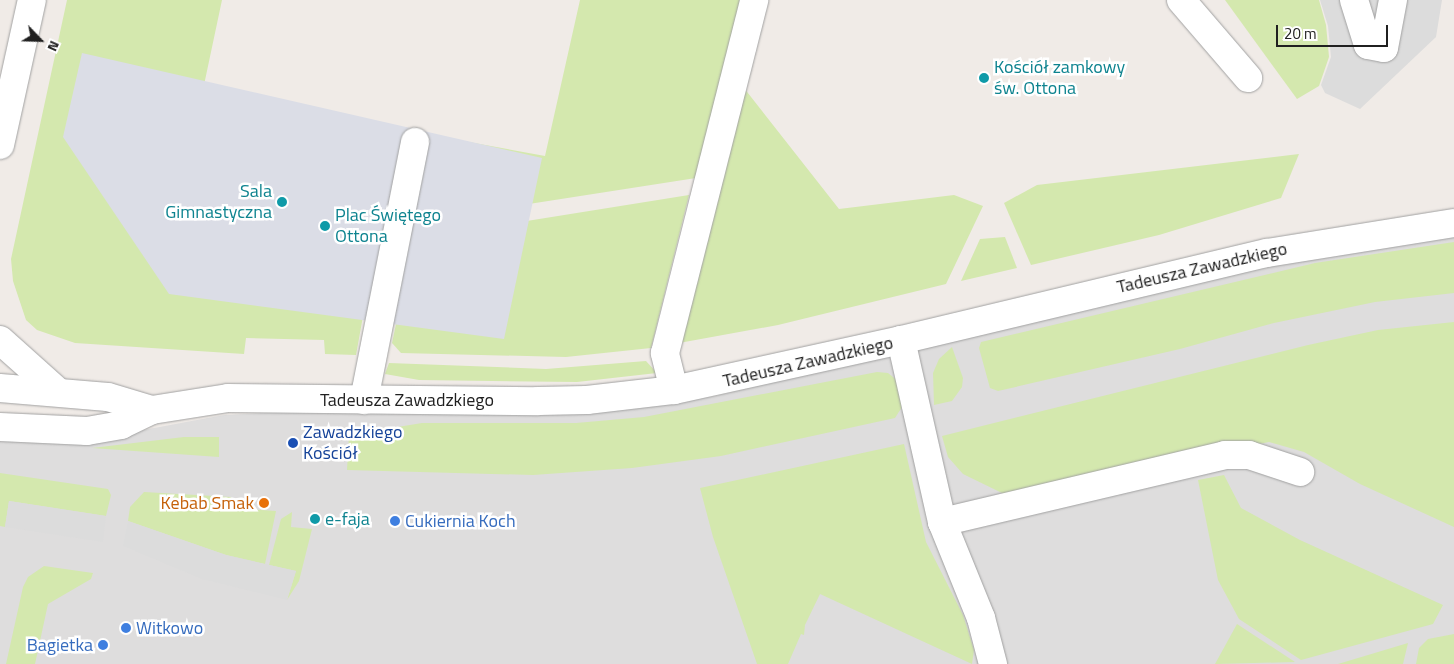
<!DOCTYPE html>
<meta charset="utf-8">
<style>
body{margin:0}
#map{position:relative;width:1454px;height:664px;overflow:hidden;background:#f0ebe7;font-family:"Titillium Web",sans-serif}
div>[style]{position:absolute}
.residential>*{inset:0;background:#dedddd}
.grass>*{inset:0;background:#d4e8ae}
.parking>*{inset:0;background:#dcdcdc}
.plaza>*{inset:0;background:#dbdde6}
.roads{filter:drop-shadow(0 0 1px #a1a1a1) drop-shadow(0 0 1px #a1a1a1)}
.minor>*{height:28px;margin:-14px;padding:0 14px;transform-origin:14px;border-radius:14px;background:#fff}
.dots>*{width:14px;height:14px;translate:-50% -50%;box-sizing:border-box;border:2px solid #fff;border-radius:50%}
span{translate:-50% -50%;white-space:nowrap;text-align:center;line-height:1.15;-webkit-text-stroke:5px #fff;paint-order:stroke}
.culture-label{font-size:18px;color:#0d838f}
.left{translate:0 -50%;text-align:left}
.right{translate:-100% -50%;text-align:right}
.street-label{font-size:18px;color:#202020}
.transit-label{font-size:18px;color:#164399}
.food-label{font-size:18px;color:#c56008}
.shop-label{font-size:18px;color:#366cbe}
.north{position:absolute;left:15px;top:15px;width:50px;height:50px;-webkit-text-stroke:4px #fff;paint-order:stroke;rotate:114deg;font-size:14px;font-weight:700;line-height:20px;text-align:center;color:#202020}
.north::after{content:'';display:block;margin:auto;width:18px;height:22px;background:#202020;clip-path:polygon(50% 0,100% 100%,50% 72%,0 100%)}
.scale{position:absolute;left:1276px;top:25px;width:112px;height:22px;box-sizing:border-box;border:2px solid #202020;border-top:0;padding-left:6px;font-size:15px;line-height:18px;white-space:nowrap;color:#202020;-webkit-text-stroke:4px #fff;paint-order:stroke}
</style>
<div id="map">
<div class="residential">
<div style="clip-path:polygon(1454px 234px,1454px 664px,0 664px,0 438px,111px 436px,224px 415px,307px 411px,545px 411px,711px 397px,1337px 248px)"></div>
</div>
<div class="grass">
<div style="clip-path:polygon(67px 0,222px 0,204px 85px,369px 283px,356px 355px,325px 354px,324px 340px,246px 338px,244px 354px,75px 343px,37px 330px,26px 320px,13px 281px,11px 259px)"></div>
<div style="clip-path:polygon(580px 0,742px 0,696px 178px,419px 221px,436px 136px,545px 156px)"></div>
<div style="clip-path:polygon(1225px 0,1319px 0,1326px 25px,1329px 57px,1319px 86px,1297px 99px)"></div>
<div style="clip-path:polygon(744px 88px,839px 209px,954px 195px,983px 206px,946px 284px,778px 325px,679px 343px)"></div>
<div style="clip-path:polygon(1299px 154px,1281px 198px,1159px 235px,1031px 265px,1004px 203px,1037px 185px)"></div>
<div style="clip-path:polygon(689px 195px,651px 348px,566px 357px,401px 353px,392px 343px,414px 239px)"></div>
<div style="clip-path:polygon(1005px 237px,1017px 268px,961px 281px,980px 239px)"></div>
<div style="clip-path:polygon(1454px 242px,1454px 293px,1375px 302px,1274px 323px,1180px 349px,998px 391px,990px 388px,979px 348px,981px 342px,1315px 263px)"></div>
<div style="clip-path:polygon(1454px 322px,1454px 527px,1360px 484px,1304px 452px,1269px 442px,1004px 494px,963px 474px,948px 457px,942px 436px,1308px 345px,1378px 330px)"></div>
<div style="clip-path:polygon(952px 347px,963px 378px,962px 387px,952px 401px,934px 405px,933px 373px,939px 359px)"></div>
<div style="clip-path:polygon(646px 361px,657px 373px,577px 382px,419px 380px,385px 374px,389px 363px,546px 369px)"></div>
<div style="clip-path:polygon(877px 372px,888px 373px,898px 381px,902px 407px,895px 418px,721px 456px,632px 468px,533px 475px,347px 470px,349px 435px,422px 423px,576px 423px,644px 417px)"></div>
<div style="clip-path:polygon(184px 437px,219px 437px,219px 457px,92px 448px)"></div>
<div style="clip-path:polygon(904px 444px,926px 542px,963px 615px,974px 650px,972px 664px,820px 594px,805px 625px,804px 635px,801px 634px,788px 664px,757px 664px,713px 537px,700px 488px)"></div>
<div style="clip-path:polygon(0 473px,108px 489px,111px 495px,106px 516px,9px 501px,5px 527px,0 526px)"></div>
<div style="clip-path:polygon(1224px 475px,1241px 508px,1300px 540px,1443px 605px,1433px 624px,1301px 660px,1239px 619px,1218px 580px,1198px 480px)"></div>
<div style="clip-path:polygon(144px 492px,231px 497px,232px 508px,276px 511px,265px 564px,226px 555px,128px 521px,130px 507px)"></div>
<div style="clip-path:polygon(292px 512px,291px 527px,312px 529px,299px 581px,287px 600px,296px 571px,269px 565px,281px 519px)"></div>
<div style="clip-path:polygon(44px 566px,93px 573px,91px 579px,48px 604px,35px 664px,6px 664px,23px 587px,28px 577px)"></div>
<div style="clip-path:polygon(1237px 624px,1295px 662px,1215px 664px)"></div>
<div style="clip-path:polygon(1454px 634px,1454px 664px,1416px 664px,1419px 648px,1428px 639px)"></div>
<div style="clip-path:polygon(1408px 643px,1403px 664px,1338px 664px)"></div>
</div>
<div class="parking">
<div style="clip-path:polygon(1320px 0,1442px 0,1436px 37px,1360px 109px,1325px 93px,1321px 85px,1331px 57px,1328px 26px)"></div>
<div style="clip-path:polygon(9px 501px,106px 516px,103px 542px,5px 527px)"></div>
<div style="clip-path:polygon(128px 521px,226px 555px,296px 571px,287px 600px,202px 579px,123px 546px)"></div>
</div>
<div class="plaza">
<div style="clip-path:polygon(82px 53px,542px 158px,504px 339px,169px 294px,63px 137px)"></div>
</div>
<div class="roads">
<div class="minor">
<div style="left:1181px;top:0;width:103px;rotate:49.3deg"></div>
<div style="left:1354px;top:0;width:47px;rotate:72.7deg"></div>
<div style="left:1368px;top:45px;width:16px;rotate:11deg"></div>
<div style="left:1384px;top:48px;width:49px;rotate:-79.4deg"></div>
<div style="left:0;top:145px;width:148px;rotate:-77.6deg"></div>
<div style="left:0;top:340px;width:76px;rotate:41.8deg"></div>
<div style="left:901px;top:340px;width:187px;rotate:77.3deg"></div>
<div style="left:942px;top:522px;width:104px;rotate:67.9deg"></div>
<div style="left:981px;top:618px;width:48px;rotate:75.4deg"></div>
<div style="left:0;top:388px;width:108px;rotate:4.8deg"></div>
<div style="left:108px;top:397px;width:46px;rotate:16.5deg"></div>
<div style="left:674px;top:390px;width:38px;rotate:-104deg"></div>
<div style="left:665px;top:353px;width:364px;rotate:-75.8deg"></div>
<div style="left:364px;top:400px;width:263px;rotate:-78.8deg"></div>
<div style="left:0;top:427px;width:87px;rotate:2.6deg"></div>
<div style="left:87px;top:431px;width:35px;rotate:-10deg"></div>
<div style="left:121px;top:425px;width:34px;rotate:-26deg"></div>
<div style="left:152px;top:410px;width:77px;rotate:-9deg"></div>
<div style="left:228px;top:398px;width:310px;rotate:0.6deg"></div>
<div style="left:538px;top:401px;width:49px;rotate:-1.2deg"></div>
<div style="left:587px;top:400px;width:88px;rotate:-6.6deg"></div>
<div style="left:674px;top:390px;width:232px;rotate:-12.4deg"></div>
<div style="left:901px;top:340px;width:376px;rotate:-13.4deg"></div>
<div style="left:1267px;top:253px;width:189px;rotate:-9.1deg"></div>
<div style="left:942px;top:522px;width:291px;rotate:-13.3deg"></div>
<div style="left:1225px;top:455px;width:24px"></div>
<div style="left:1249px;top:455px;width:54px;rotate:18.4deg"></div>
</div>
</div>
<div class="dots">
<div style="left:984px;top:78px;background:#0f9aa8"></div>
<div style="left:282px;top:202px;background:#0f9aa8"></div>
<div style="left:325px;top:226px;background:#0f9aa8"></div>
<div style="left:293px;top:443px;background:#1a4fb4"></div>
<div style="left:264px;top:503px;background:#e8710a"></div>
<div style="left:315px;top:519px;background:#0f9aa8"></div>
<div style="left:395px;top:521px;background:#3f7fe0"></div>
<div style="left:126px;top:628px;background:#3f7fe0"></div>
<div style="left:103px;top:645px;background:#3f7fe0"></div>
</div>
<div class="culture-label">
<span class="left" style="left:994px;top:78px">Kościół zamkowy<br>św. Ottona</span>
<span class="right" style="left:272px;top:202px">Sala<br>Gimnastyczna</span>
<span class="left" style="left:335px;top:226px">Plac Świętego<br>Ottona</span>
<span class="left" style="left:325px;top:519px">e-faja</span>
</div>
<div class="street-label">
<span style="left:1202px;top:268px;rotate:-13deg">Tadeusza Zawadzkiego</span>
<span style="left:808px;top:362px;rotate:-13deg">Tadeusza Zawadzkiego</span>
<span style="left:407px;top:400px">Tadeusza Zawadzkiego</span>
</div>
<div class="transit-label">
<span class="left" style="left:303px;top:443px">Zawadzkiego<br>Kościół</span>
</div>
<div class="food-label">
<span class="right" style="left:254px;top:503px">Kebab Smak</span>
</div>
<div class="shop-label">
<span class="left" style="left:405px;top:521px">Cukiernia Koch</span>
<span class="left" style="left:136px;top:628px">Witkowo</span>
<span class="right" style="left:93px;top:645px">Bagietka</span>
</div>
<div class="north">N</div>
<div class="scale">20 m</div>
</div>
